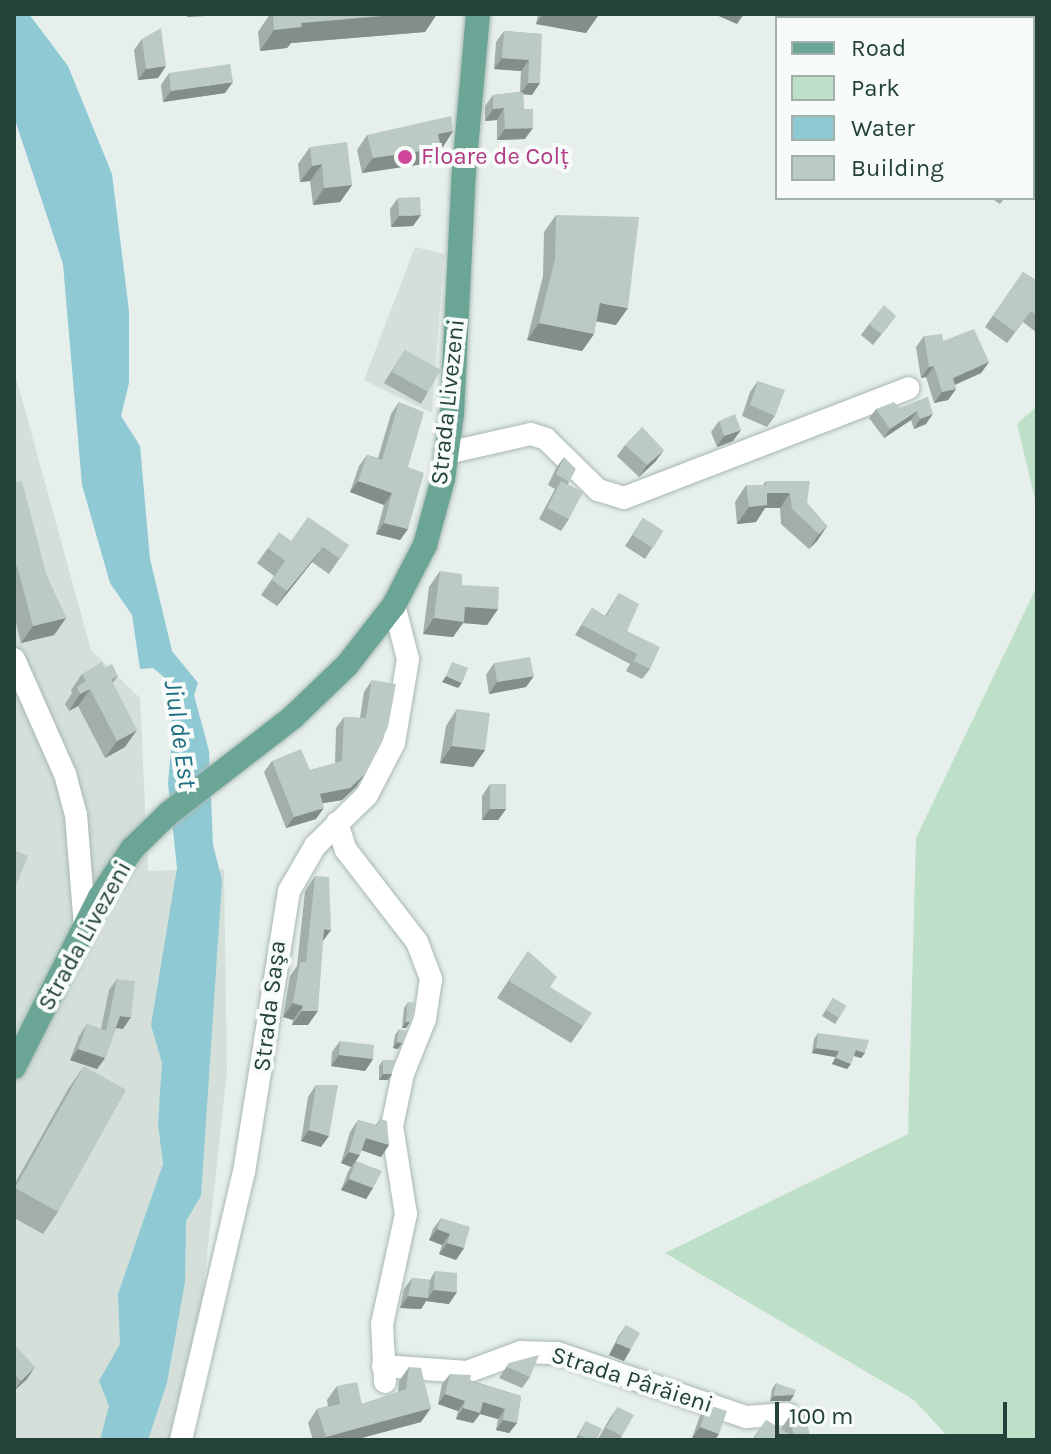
<!DOCTYPE html>
<meta charset="utf-8">
<style>
body{margin:0}
#map{position:relative;width:1051px;height:1454px;overflow:hidden;background:#e6efeb;font-family:Karla,sans-serif}
div>[style]{position:absolute}
.built>*{inset:0;background:#d4dfda}
.green>*{inset:0;background:#bfe0c8}
.water>*{inset:0;background:#8ec9d4}
.roads{filter:drop-shadow(0 0 2px #a8b8b2) drop-shadow(0 0 2px #a8b8b2)}
.minor>*{height:22px;margin:-11px;padding:0 11px;transform-origin:11px;border-radius:11px;background:#fff}
.major>*{height:24px;margin:-12px;padding:0 12px;transform-origin:12px;border-radius:12px;background:#6aa596}
.wall>*{inset:0;background:#a1aea9}
.shaded-wall>*{inset:0;background:#838d89}
.building>*{inset:0;background:#bbcac4}
.dots>*{width:22px;height:22px;translate:-50% -50%;box-sizing:border-box;border:4px solid #f7fbf9;border-radius:50%}
span{translate:-50% -50%;white-space:nowrap;text-align:center;line-height:1.15;-webkit-text-stroke:8px #f7fbf9;paint-order:stroke}
.hotel-label{font-size:24px;color:#b23c85}
.left{translate:0 -50%;text-align:left}
.street-label{font-size:24px;color:#24423a}
.water-label{font-size:26px;color:#1c6f80;font-style:italic}
.frame{position:absolute;inset:0;border:16px solid #24423a;pointer-events:none}
.legend{position:absolute;left:775px;top:16px;width:260px;height:184px;box-sizing:border-box;background:#f7fbf9;border:2px solid #a3b1ad;margin:0;padding:10px 14px;list-style:none;font-size:24px;color:#24423a}
.legend li{display:flex;align-items:center;gap:16px;height:40px}
.legend b{width:40px;border:2px solid #a3b1ad}
.scale{position:absolute;left:775px;top:1402px;width:232px;height:36px;box-sizing:border-box;border:4px solid #24423a;border-top:0;padding-left:10px;font-size:24px;line-height:28px;white-space:nowrap;color:#24423a;-webkit-text-stroke:6px #f7fbf9;paint-order:stroke}
</style>
<div id="map">
<div class="built">
<div style="clip-path:polygon(415px 247px,444px 254px,432px 413px,364px 380px)"></div>
<div style="clip-path:polygon(14px 370px,91px 650px,140px 698px,148px 871px,224px 869px,227px 1071px,187px 1440px,14px 1440px)"></div>
</div>
<div class="green">
<div style="clip-path:polygon(1037px 406px,1037px 508px,1017px 424px)"></div>
<div style="clip-path:polygon(1037px 586px,1037px 1440px,951px 1440px,914px 1400px,665px 1253px,908px 1134px,916px 838px)"></div>
</div>
<div class="water">
<div style="clip-path:polygon(14px 14px,29px 14px,68px 66px,112px 174px,129px 311px,129px 383px,121px 416px,140px 446px,150px 559px,172px 651px,198px 683px,194px 695px,209px 751px,213px 845px,222px 880px,201px 1196px,186px 1221px,185px 1282px,167px 1383px,148px 1440px,100px 1440px,109px 1406px,99px 1381px,120px 1344px,118px 1294px,163px 1164px,158px 1124px,162px 1063px,151px 1025px,177px 868px,168px 783px,173px 728px,165px 678px,153px 668px,140px 669px,132px 615px,110px 583px,82px 485px,63px 264px,14px 117px)"></div>
</div>
<div class="roads">
<div class="minor">
<div style="left:835px;top:14px;width:8px;rotate:30deg"></div>
<div style="left:1033px;top:122px;width:6px;rotate:45deg"></div>
<div style="left:447px;top:453px;width:86px;rotate:-12.7deg"></div>
<div style="left:531px;top:434px;width:16px;rotate:18deg"></div>
<div style="left:546px;top:439px;width:73px;rotate:44.4deg"></div>
<div style="left:598px;top:490px;width:27px;rotate:17deg"></div>
<div style="left:624px;top:498px;width:305px;rotate:-21.1deg"></div>
<div style="left:14px;top:659px;width:126px;rotate:66.1deg"></div>
<div style="left:65px;top:774px;width:42px;rotate:75deg"></div>
<div style="left:76px;top:815px;width:112px;rotate:85.4deg"></div>
<div style="left:337px;top:823px;width:28px;rotate:72deg"></div>
<div style="left:346px;top:850px;width:116px;rotate:52.3deg"></div>
<div style="left:417px;top:942px;width:40px;rotate:69deg"></div>
<div style="left:431px;top:979px;width:40px;rotate:98.5deg"></div>
<div style="left:425px;top:1019px;width:59px;rotate:111.8deg"></div>
<div style="left:403px;top:1074px;width:53px;rotate:101.9deg"></div>
<div style="left:392px;top:1126px;width:89px;rotate:81deg"></div>
<div style="left:406px;top:1214px;width:113px;rotate:102.3deg"></div>
<div style="left:382px;top:1324px;width:58px;rotate:87deg"></div>
<div style="left:383px;top:1366px;width:84px;rotate:4.1deg"></div>
<div style="left:467px;top:1372px;width:58px;rotate:-20.3deg"></div>
<div style="left:521px;top:1352px;width:36px;rotate:2deg"></div>
<div style="left:557px;top:1353px;width:200px;rotate:18.7deg"></div>
<div style="left:746px;top:1417px;width:42px;rotate:-4.1deg"></div>
<div style="left:181px;top:1440px;width:275px;rotate:-76.8deg"></div>
<div style="left:244px;top:1172px;width:285px;rotate:-80.9deg"></div>
<div style="left:289px;top:891px;width:52px;rotate:-60deg"></div>
<div style="left:315px;top:846px;width:73px;rotate:-44.4deg"></div>
<div style="left:367px;top:795px;width:59px;rotate:-62.6deg"></div>
<div style="left:394px;top:743px;width:85px;rotate:-80.5deg"></div>
<div style="left:408px;top:659px;width:56px;rotate:-104.5deg"></div>
</div>
<div class="major">
<div style="left:14px;top:1067px;width:191px;rotate:-63.2deg"></div>
<div style="left:100px;top:897px;width:58px;rotate:-56.3deg"></div>
<div style="left:132px;top:849px;width:52px;rotate:-44.2deg"></div>
<div style="left:169px;top:813px;width:157px;rotate:-37.7deg"></div>
<div style="left:293px;top:717px;width:76px;rotate:-43.9deg"></div>
<div style="left:348px;top:664px;width:75px;rotate:-52.1deg"></div>
<div style="left:394px;top:605px;width:68px;rotate:-62.7deg"></div>
<div style="left:425px;top:545px;width:68px;rotate:-74.7deg"></div>
<div style="left:443px;top:479px;width:67px;rotate:-82.2deg"></div>
<div style="left:452px;top:413px;width:242px;rotate:-87.2deg"></div>
<div style="left:464px;top:171px;width:158px;rotate:-84.9deg"></div>
</div>
</div>
<div class="wall">
<div style="clip-path:polygon(270px 14px,437px 14px,425px 32px,291px 43px,287px 48px,260px 51px,258px 32px)"></div>
<div style="clip-path:polygon(538px 14px,598px 14px,586px 33px,536px 24px)"></div>
<div style="clip-path:polygon(504px 31px,542px 34px,532px 95px,523px 94px,525px 139px,497px 140px,497px 120px,485px 121px,485px 106px,493px 95px,520px 92px,521px 71px,494px 69px,496px 42px)"></div>
<div style="clip-path:polygon(142px 39px,166px 66px,158px 78px,138px 80px,134px 50px)"></div>
<div style="clip-path:polygon(169px 73px,225px 93px,163px 102px,161px 85px)"></div>
<div style="clip-path:polygon(453px 131px,430px 163px,362px 173px,357px 150px,367px 135px)"></div>
<div style="clip-path:polygon(310px 147px,352px 185px,340px 202px,313px 205px,310px 181px,300px 182px,298px 164px)"></div>
<div style="clip-path:polygon(1037px 147px,1037px 192px,1033px 190px,1033px 150px)"></div>
<div style="clip-path:polygon(398px 198px,413px 226px,391px 227px,390px 209px)"></div>
<div style="clip-path:polygon(991px 198px,1005px 198px,1000px 204px)"></div>
<div style="clip-path:polygon(556px 215px,616px 325px,596px 321px,594px 334px,582px 351px,527px 340px,543px 276px,544px 232px)"></div>
<div style="clip-path:polygon(1023px 272px,1037px 281px,1037px 333px,1023px 322px,1007px 343px,985px 327px)"></div>
<div style="clip-path:polygon(896px 316px,873px 345px,861px 335px,869px 324px)"></div>
<div style="clip-path:polygon(924px 336px,943px 341px,989px 362px,981px 373px,955px 385px,956px 389px,948px 400px,934px 403px,926px 377px,921px 378px,916px 347px)"></div>
<div style="clip-path:polygon(405px 350px,428px 392px,421px 404px,384px 383px)"></div>
<div style="clip-path:polygon(758px 381px,775px 416px,767px 427px,742px 416px,750px 392px)"></div>
<div style="clip-path:polygon(928px 397px,926px 424px,914px 429px,911px 420px,884px 438px,869px 418px,876px 409px,900px 408px)"></div>
<div style="clip-path:polygon(399px 402px,408px 467px,408px 529px,400px 540px,376px 534px,384px 505px,350px 492px,359px 466px,367px 455px,378px 458px,391px 414px)"></div>
<div style="clip-path:polygon(719px 421px,733px 441px,717px 447px,711px 432px)"></div>
<div style="clip-path:polygon(625px 445px,656px 461px,639px 477px,617px 456px)"></div>
<div style="clip-path:polygon(564px 457px,569px 482px,568px 484px,569px 519px,561px 531px,539px 519px,555px 489px,548px 485px,556px 468px)"></div>
<div style="clip-path:polygon(766px 481px,807px 503px,827px 526px,817px 541px,809px 549px,781px 524px,780px 508px,765px 508px,756px 522px,737px 524px,735px 502px,746px 485px,763px 485px)"></div>
<div style="clip-path:polygon(14px 482px,47px 577px,66px 618px,54px 635px,21px 643px,14px 615px)"></div>
<div style="clip-path:polygon(643px 518px,663px 531px,645px 559px,625px 546px)"></div>
<div style="clip-path:polygon(291px 541px,349px 545px,329px 574px,312px 562px,277px 606px,261px 595px,274px 576px,257px 563px,268px 548px)"></div>
<div style="clip-path:polygon(440px 571px,498px 609px,487px 625px,463px 623px,453px 637px,423px 634px,429px 587px)"></div>
<div style="clip-path:polygon(619px 593px,627px 631px,650px 669px,642px 679px,626px 671px,630px 664px,575px 635px,592px 608px,605px 616px)"></div>
<div style="clip-path:polygon(494px 663px,526px 687px,489px 694px,486px 675px)"></div>
<div style="clip-path:polygon(105px 668px,118px 676px,113px 683px,125px 747px,105px 758px,78px 706px,69px 711px,65px 704px,72px 693px,71px 690px,82px 674px)"></div>
<div style="clip-path:polygon(372px 680px,356px 787px,342px 800px,323px 803px,316px 819px,286px 828px,264px 772px,272px 761px,310px 770px,335px 764px,336px 728px,344px 717px,360px 718px,364px 692px)"></div>
<div style="clip-path:polygon(457px 709px,485px 750px,473px 767px,440px 763px,446px 726px)"></div>
<div style="clip-path:polygon(490px 784px,506px 809px,498px 820px,482px 820px,482px 796px)"></div>
<div style="clip-path:polygon(315px 876px,323px 940px,308px 1025px,292px 1025px,293px 1020px,283px 1017px,290px 976px,297px 966px,305px 891px)"></div>
<div style="clip-path:polygon(528px 951px,550px 987px,583px 1026px,571px 1043px,497px 998px)"></div>
<div style="clip-path:polygon(117px 979px,123px 1029px,116px 1028px,105px 1058px,97px 1069px,70px 1060px,79px 1036px,87px 1024px,101px 1029px,109px 990px)"></div>
<div style="clip-path:polygon(833px 998px,846px 1006px,835px 1024px,822px 1016px)"></div>
<div style="clip-path:polygon(408px 1002px,406px 1028px,402px 1028px,404px 1008px)"></div>
<div style="clip-path:polygon(399px 1029px,402px 1043px,398px 1049px,393px 1048px,395px 1035px)"></div>
<div style="clip-path:polygon(818px 1033px,865px 1053px,861px 1058px,853px 1056px,847px 1069px,832px 1064px,835px 1057px,812px 1053px,814px 1039px)"></div>
<div style="clip-path:polygon(340px 1041px,373px 1059px,365px 1071px,331px 1066px,332px 1052px)"></div>
<div style="clip-path:polygon(383px 1060px,392px 1074px,388px 1080px,379px 1080px,379px 1066px)"></div>
<div style="clip-path:polygon(84px 1066px,58px 1212px,43px 1234px,14px 1218px,14px 1185px,68px 1089px)"></div>
<div style="clip-path:polygon(316px 1085px,321px 1147px,301px 1141px,308px 1097px)"></div>
<div style="clip-path:polygon(380px 1119px,389px 1145px,381px 1157px,362px 1150px,356px 1161px,373px 1188px,366px 1199px,341px 1190px,348px 1172px,351px 1167px,341px 1163px,350px 1132px,358px 1120px,376px 1125px)"></div>
<div style="clip-path:polygon(441px 1218px,464px 1248px,456px 1260px,439px 1254px,442px 1245px,429px 1240px,433px 1229px)"></div>
<div style="clip-path:polygon(435px 1271px,449px 1304px,426px 1301px,421px 1309px,400px 1308px,404px 1289px,412px 1278px,430px 1280px)"></div>
<div style="clip-path:polygon(626px 1325px,624px 1361px,609px 1355px,618px 1337px)"></div>
<div style="clip-path:polygon(14px 1344px,27px 1379px,14px 1391px)"></div>
<div style="clip-path:polygon(509px 1363px,530px 1377px,522px 1388px,499px 1378px)"></div>
<div style="clip-path:polygon(409px 1367px,421px 1422px,354px 1440px,313px 1440px,308px 1423px,317px 1409px,328px 1406px,327px 1400px,337px 1386px,362px 1404px,398px 1392px,399px 1381px)"></div>
<div style="clip-path:polygon(450px 1374px,521px 1396px,517px 1423px,509px 1433px,496px 1430px,498px 1419px,480px 1414px,473px 1423px,456px 1419px,458px 1411px,438px 1404px,442px 1384px)"></div>
<div style="clip-path:polygon(776px 1383px,794px 1395px,790px 1401px,770px 1401px,772px 1389px)"></div>
<div style="clip-path:polygon(708px 1405px,715px 1440px,697px 1440px,692px 1438px,700px 1416px)"></div>
<div style="clip-path:polygon(618px 1407px,622px 1436px,620px 1440px,598px 1439px,610px 1418px)"></div>
<div style="clip-path:polygon(789px 1417px,810px 1436px,808px 1440px,752px 1440px,766px 1420px,781px 1429px)"></div>
<div style="clip-path:polygon(586px 1421px,596px 1440px,575px 1440px)"></div>
</div>
<div class="shaded-wall">
<div style="clip-path:polygon(189px 14px,207px 14px,205px 16px,187px 17px)"></div>
<div style="clip-path:polygon(404px 14px,437px 14px,425px 32px,291px 43px,287px 48px,260px 51px,274px 30px,301px 23px)"></div>
<div style="clip-path:polygon(543px 14px,587px 14px,598px 16px,586px 33px,536px 24px)"></div>
<div style="clip-path:polygon(714px 14px,744px 14px,737px 24px)"></div>
<div style="clip-path:polygon(502px 58px,529px 60px,521px 71px,494px 69px)"></div>
<div style="clip-path:polygon(166px 66px,158px 78px,138px 80px,146px 69px)"></div>
<div style="clip-path:polygon(233px 82px,225px 93px,163px 102px,171px 91px)"></div>
<div style="clip-path:polygon(528px 83px,540px 83px,532px 95px,520px 94px)"></div>
<div style="clip-path:polygon(1037px 101px,1037px 110px,1033px 109px)"></div>
<div style="clip-path:polygon(504px 108px,497px 120px,485px 121px,493px 109px)"></div>
<div style="clip-path:polygon(533px 128px,525px 139px,497px 140px,505px 129px)"></div>
<div style="clip-path:polygon(453px 131px,443px 147px,427px 149px,438px 134px)"></div>
<div style="clip-path:polygon(441px 148px,430px 163px,362px 173px,373px 158px)"></div>
<div style="clip-path:polygon(322px 164px,310px 181px,300px 182px,312px 166px)"></div>
<div style="clip-path:polygon(352px 185px,340px 202px,313px 205px,324px 188px)"></div>
<div style="clip-path:polygon(421px 215px,413px 226px,391px 227px,399px 216px)"></div>
<div style="clip-path:polygon(600px 303px,628px 308px,616px 325px,589px 320px)"></div>
<div style="clip-path:polygon(539px 323px,594px 334px,582px 351px,527px 340px)"></div>
<div style="clip-path:polygon(989px 362px,981px 373px,945px 389px,953px 378px)"></div>
<div style="clip-path:polygon(934px 366px,926px 377px,921px 378px,929px 367px)"></div>
<div style="clip-path:polygon(956px 389px,948px 400px,934px 403px,942px 392px)"></div>
<div style="clip-path:polygon(917px 411px,911px 420px,884px 438px,890px 429px)"></div>
<div style="clip-path:polygon(933px 414px,926px 424px,914px 429px,920px 419px)"></div>
<div style="clip-path:polygon(741px 430px,733px 441px,717px 447px,724px 436px)"></div>
<div style="clip-path:polygon(664px 450px,656px 461px,639px 477px,647px 465px)"></div>
<div style="clip-path:polygon(358px 481px,392px 493px,384px 505px,350px 492px)"></div>
<div style="clip-path:polygon(766px 493px,790px 493px,780px 508px,765px 508px,756px 522px,737px 524px,749px 507px)"></div>
<div style="clip-path:polygon(384px 523px,408px 529px,400px 540px,376px 534px)"></div>
<div style="clip-path:polygon(827px 526px,817px 541px,809px 549px,819px 534px)"></div>
<div style="clip-path:polygon(323px 547px,312px 562px,277px 606px,287px 591px)"></div>
<div style="clip-path:polygon(465px 607px,498px 609px,487px 625px,463px 623px,453px 637px,423px 634px,434px 618px)"></div>
<div style="clip-path:polygon(66px 618px,54px 635px,21px 643px,33px 626px)"></div>
<div style="clip-path:polygon(446px 676px,462px 683px,458px 688px,442px 682px)"></div>
<div style="clip-path:polygon(534px 676px,526px 687px,489px 694px,497px 682px)"></div>
<div style="clip-path:polygon(90px 689px,78px 706px,69px 711px,80px 694px)"></div>
<div style="clip-path:polygon(137px 730px,125px 747px,105px 758px,117px 741px)"></div>
<div style="clip-path:polygon(452px 746px,485px 750px,473px 767px,440px 763px)"></div>
<div style="clip-path:polygon(364px 775px,356px 787px,342px 800px,312px 805px,320px 794px)"></div>
<div style="clip-path:polygon(324px 808px,316px 819px,286px 828px,294px 817px)"></div>
<div style="clip-path:polygon(490px 809px,506px 809px,498px 820px,482px 820px)"></div>
<div style="clip-path:polygon(324px 929px,331px 930px,321px 944px)"></div>
<div style="clip-path:polygon(293px 1003px,303px 1006px,293px 1020px,283px 1017px)"></div>
<div style="clip-path:polygon(302px 1011px,318px 1011px,308px 1025px,292px 1025px)"></div>
<div style="clip-path:polygon(120px 1016px,131px 1017px,123px 1029px,112px 1027px)"></div>
<div style="clip-path:polygon(406px 1022px,410px 1022px,406px 1028px,402px 1028px)"></div>
<div style="clip-path:polygon(397px 1042px,402px 1043px,398px 1049px,393px 1048px)"></div>
<div style="clip-path:polygon(816px 1048px,839px 1051px,835px 1057px,812px 1053px)"></div>
<div style="clip-path:polygon(78px 1049px,105px 1058px,97px 1069px,70px 1060px)"></div>
<div style="clip-path:polygon(856px 1050px,865px 1053px,861px 1058px,852px 1055px)"></div>
<div style="clip-path:polygon(339px 1055px,373px 1059px,365px 1071px,331px 1066px)"></div>
<div style="clip-path:polygon(836px 1058px,851px 1064px,847px 1069px,832px 1064px)"></div>
<div style="clip-path:polygon(383px 1074px,392px 1074px,388px 1080px,379px 1080px)"></div>
<div style="clip-path:polygon(309px 1130px,329px 1136px,321px 1147px,301px 1141px)"></div>
<div style="clip-path:polygon(366px 1138px,389px 1145px,381px 1157px,358px 1149px)"></div>
<div style="clip-path:polygon(349px 1152px,360px 1155px,351px 1167px,341px 1163px)"></div>
<div style="clip-path:polygon(349px 1179px,373px 1188px,366px 1199px,341px 1190px)"></div>
<div style="clip-path:polygon(437px 1229px,450px 1234px,442px 1245px,429px 1240px)"></div>
<div style="clip-path:polygon(447px 1243px,464px 1248px,456px 1260px,439px 1254px)"></div>
<div style="clip-path:polygon(434px 1290px,457px 1292px,449px 1304px,426px 1301px)"></div>
<div style="clip-path:polygon(408px 1296px,428px 1298px,421px 1309px,400px 1308px)"></div>
<div style="clip-path:polygon(616px 1343px,631px 1349px,624px 1361px,609px 1355px)"></div>
<div style="clip-path:polygon(35px 1367px,27px 1379px,14px 1391px,21px 1381px)"></div>
<div style="clip-path:polygon(445px 1394px,465px 1401px,458px 1411px,438px 1404px)"></div>
<div style="clip-path:polygon(794px 1395px,790px 1401px,770px 1401px,774px 1396px)"></div>
<div style="clip-path:polygon(483px 1402px,505px 1409px,498px 1419px,480px 1414px,473px 1423px,456px 1419px,463px 1408px)"></div>
<div style="clip-path:polygon(431px 1408px,421px 1422px,354px 1440px,323px 1440px,326px 1437px)"></div>
<div style="clip-path:polygon(503px 1420px,517px 1423px,509px 1433px,496px 1430px)"></div>
<div style="clip-path:polygon(700px 1427px,719px 1434px,715px 1440px,697px 1440px,692px 1438px)"></div>
</div>
<div class="building">
<div style="clip-path:polygon(273px 14px,404px 14px,301px 23px,302px 27px,274px 30px)"></div>
<div style="clip-path:polygon(161px 28px,166px 66px,146px 69px,142px 39px)"></div>
<div style="clip-path:polygon(504px 31px,542px 34px,540px 83px,528px 83px,529px 60px,502px 58px)"></div>
<div style="clip-path:polygon(230px 64px,233px 82px,171px 91px,169px 73px)"></div>
<div style="clip-path:polygon(523px 92px,524px 109px,533px 109px,533px 128px,505px 129px,504px 108px,493px 109px,493px 95px)"></div>
<div style="clip-path:polygon(451px 116px,453px 131px,438px 134px,441px 148px,373px 158px,367px 135px)"></div>
<div style="clip-path:polygon(347px 142px,352px 185px,324px 188px,322px 164px,312px 166px,310px 147px)"></div>
<div style="clip-path:polygon(1035px 146px,1037px 147px,1037px 179px,1033px 178px,1033px 151px)"></div>
<div style="clip-path:polygon(420px 197px,421px 215px,399px 216px,398px 198px)"></div>
<div style="clip-path:polygon(556px 215px,639px 217px,628px 308px,600px 303px,594px 334px,539px 323px,555px 259px)"></div>
<div style="clip-path:polygon(1023px 272px,1037px 281px,1037px 316px,1031px 311px,1015px 332px,993px 316px)"></div>
<div style="clip-path:polygon(884px 305px,896px 316px,881px 334px,869px 324px)"></div>
<div style="clip-path:polygon(974px 329px,989px 362px,953px 378px,956px 389px,942px 392px,934px 366px,929px 367px,924px 336px,942px 334px,943px 341px)"></div>
<div style="clip-path:polygon(405px 350px,441px 370px,428px 392px,392px 372px)"></div>
<div style="clip-path:polygon(758px 381px,785px 390px,775px 416px,750px 405px)"></div>
<div style="clip-path:polygon(928px 397px,933px 414px,920px 419px,917px 411px,890px 429px,876px 409px,894px 402px,900px 408px)"></div>
<div style="clip-path:polygon(399px 402px,424px 412px,408px 467px,424px 473px,408px 529px,384px 523px,392px 493px,358px 481px,367px 455px,382px 460px)"></div>
<div style="clip-path:polygon(735px 414px,741px 430px,724px 436px,719px 421px)"></div>
<div style="clip-path:polygon(642px 427px,664px 450px,647px 465px,625px 445px)"></div>
<div style="clip-path:polygon(564px 457px,576px 469px,569px 482px,556px 474px)"></div>
<div style="clip-path:polygon(22px 481px,47px 577px,66px 618px,33px 626px,17px 566px,14px 567px,14px 482px)"></div>
<div style="clip-path:polygon(561px 481px,583px 492px,569px 519px,547px 508px)"></div>
<div style="clip-path:polygon(766px 481px,810px 481px,807px 503px,827px 526px,819px 534px,792px 509px,790px 493px,767px 493px)"></div>
<div style="clip-path:polygon(746px 485px,767px 485px,767px 505px,749px 507px)"></div>
<div style="clip-path:polygon(308px 517px,349px 545px,340px 559px,323px 547px,287px 591px,272px 580px,285px 561px,268px 548px,279px 532px,291px 541px)"></div>
<div style="clip-path:polygon(643px 518px,663px 531px,653px 548px,632px 535px)"></div>
<div style="clip-path:polygon(440px 571px,462px 574px,462px 585px,499px 587px,498px 609px,465px 607px,464px 622px,434px 618px)"></div>
<div style="clip-path:polygon(619px 593px,639px 604px,627px 631px,660px 647px,650px 669px,634px 661px,637px 654px,582px 625px,592px 608px,606px 617px)"></div>
<div style="clip-path:polygon(530px 657px,534px 676px,497px 682px,494px 663px)"></div>
<div style="clip-path:polygon(102px 662px,105px 668px,112px 664px,118px 676px,111px 679px,137px 730px,117px 741px,90px 689px,80px 694px,77px 687px,86px 681px,82px 674px)"></div>
<div style="clip-path:polygon(452px 662px,468px 668px,462px 683px,446px 676px)"></div>
<div style="clip-path:polygon(372px 680px,396px 684px,388px 727px,364px 775px,350px 788px,320px 794px,324px 808px,294px 817px,272px 761px,301px 749px,310px 770px,342px 761px,344px 717px,366px 718px)"></div>
<div style="clip-path:polygon(457px 709px,490px 713px,485px 750px,452px 746px)"></div>
<div style="clip-path:polygon(490px 784px,506px 784px,506px 809px,490px 809px)"></div>
<div style="clip-path:polygon(14px 850px,28px 856px,14px 890px)"></div>
<div style="clip-path:polygon(315px 876px,329px 877px,331px 930px,324px 929px,318px 1011px,302px 1011px,303px 1006px,293px 1003px,300px 962px,306px 962px)"></div>
<div style="clip-path:polygon(528px 951px,557px 977px,550px 987px,592px 1013px,583px 1026px,509px 981px)"></div>
<div style="clip-path:polygon(117px 979px,135px 981px,131px 1017px,120px 1016px,105px 1058px,78px 1049px,87px 1024px,106px 1031px)"></div>
<div style="clip-path:polygon(833px 998px,846px 1006px,839px 1018px,826px 1010px)"></div>
<div style="clip-path:polygon(408px 1002px,416px 1003px,410px 1022px,406px 1022px)"></div>
<div style="clip-path:polygon(399px 1029px,407px 1031px,402px 1043px,397px 1042px)"></div>
<div style="clip-path:polygon(818px 1033px,869px 1040px,865px 1053px,856px 1050px,851px 1064px,836px 1058px,839px 1051px,816px 1048px)"></div>
<div style="clip-path:polygon(340px 1041px,374px 1045px,373px 1059px,339px 1055px)"></div>
<div style="clip-path:polygon(383px 1060px,395px 1060px,392px 1074px,383px 1074px)"></div>
<div style="clip-path:polygon(84px 1066px,126px 1090px,58px 1212px,15px 1188px)"></div>
<div style="clip-path:polygon(316px 1085px,338px 1085px,329px 1136px,309px 1130px)"></div>
<div style="clip-path:polygon(380px 1119px,387px 1121px,389px 1145px,366px 1138px,360px 1155px,349px 1152px,358px 1120px,377px 1126px)"></div>
<div style="clip-path:polygon(356px 1161px,382px 1171px,373px 1188px,349px 1179px)"></div>
<div style="clip-path:polygon(441px 1218px,470px 1227px,464px 1248px,447px 1243px,450px 1234px,437px 1229px)"></div>
<div style="clip-path:polygon(435px 1271px,457px 1273px,457px 1292px,434px 1290px)"></div>
<div style="clip-path:polygon(412px 1278px,430px 1280px,428px 1298px,408px 1296px)"></div>
<div style="clip-path:polygon(626px 1325px,640px 1333px,631px 1349px,616px 1343px)"></div>
<div style="clip-path:polygon(14px 1344px,35px 1367px,21px 1381px,14px 1374px)"></div>
<div style="clip-path:polygon(539px 1355px,530px 1377px,507px 1367px,509px 1363px)"></div>
<div style="clip-path:polygon(409px 1367px,421px 1368px,431px 1408px,326px 1437px,317px 1409px,340px 1404px,337px 1386px,357px 1382px,362px 1404px,406px 1389px)"></div>
<div style="clip-path:polygon(450px 1374px,471px 1375px,470px 1381px,521px 1396px,517px 1423px,503px 1420px,505px 1409px,483px 1402px,480px 1413px,463px 1408px,465px 1401px,445px 1394px)"></div>
<div style="clip-path:polygon(776px 1383px,796px 1390px,794px 1395px,774px 1396px)"></div>
<div style="clip-path:polygon(708px 1405px,727px 1411px,719px 1434px,700px 1427px)"></div>
<div style="clip-path:polygon(618px 1407px,634px 1415px,622px 1436px,606px 1428px)"></div>
<div style="clip-path:polygon(805px 1414px,810px 1436px,806px 1440px,755px 1440px,754px 1439px,766px 1420px,794px 1437px,789px 1417px)"></div>
<div style="clip-path:polygon(586px 1421px,602px 1429px,596px 1440px,590px 1440px,579px 1435px)"></div>
</div>
<div class="dots">
<div style="left:405px;top:157px;background:#d1479c"></div>
</div>
<div class="hotel-label">
<span class="left" style="left:421px;top:157px">Floare de Colț</span>
</div>
<div class="street-label">
<span style="left:448px;top:402px;rotate:-84deg">Strada Livezeni</span>
<span style="left:85px;top:936px;rotate:-61deg">Strada Livezeni</span>
<span style="left:270px;top:1006px;rotate:-83deg">Strada Saşa</span>
<span style="left:632px;top:1380px;rotate:18deg">Strada Pârăieni</span>
</div>
<div class="water-label">
<span style="left:180px;top:734px;rotate:82deg">Jiul de Est</span>
</div>
<div class="frame"></div>
<ul class="legend">
<li><b style="height:10px;background:#6aa596"></b>Road</li>
<li><b style="height:22px;background:#bfe0c8"></b>Park</li>
<li><b style="height:22px;background:#8ec9d4"></b>Water</li>
<li><b style="height:22px;background:#bbcac4"></b>Building</li>
</ul>
<div class="scale">100 m</div>
</div>
